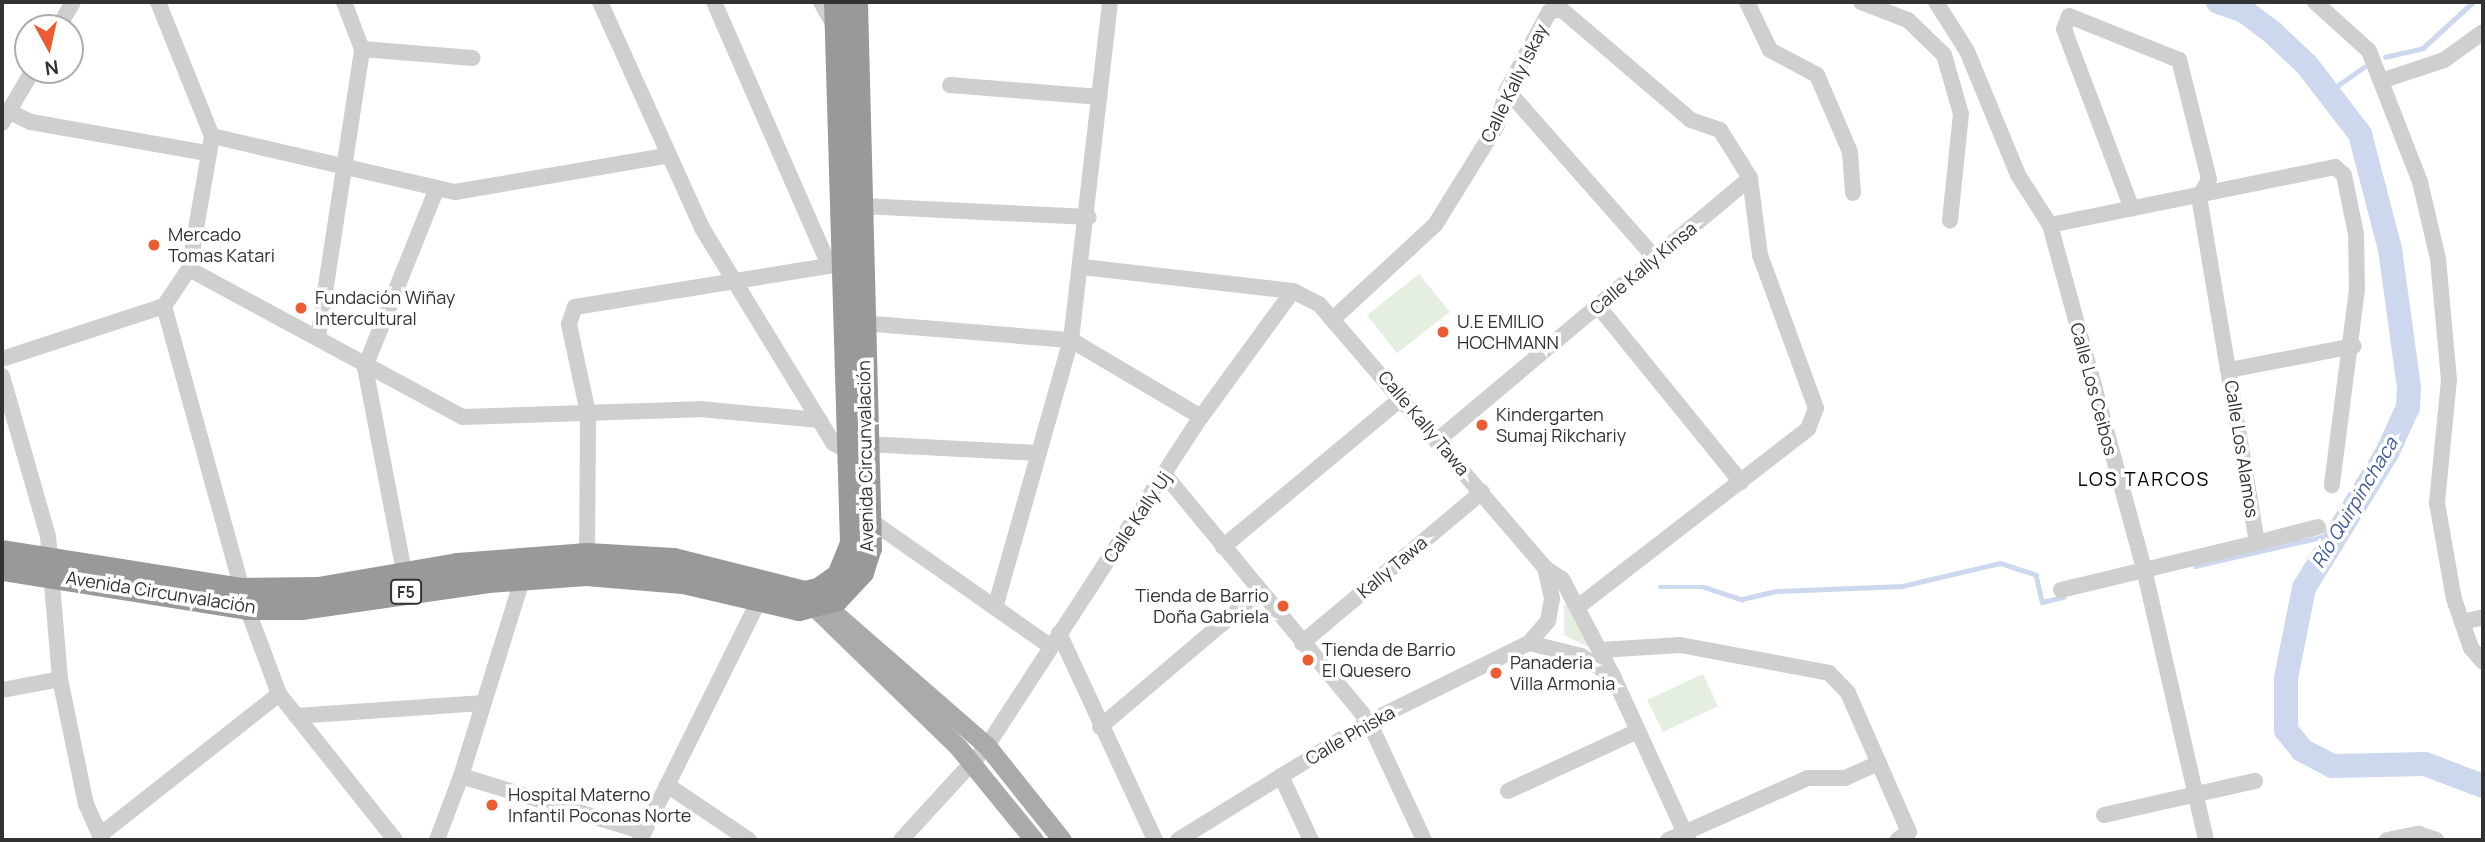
<!DOCTYPE html>
<meta charset="utf-8">
<style>
body{margin:0}
#map{position:relative;width:2485px;height:842px;overflow:hidden;background:#fff;font-family:Manrope,sans-serif}
div>[style]{position:absolute}
.green>*{inset:0;background:#e4efe1}
.stream>*{height:4.5px;margin:-2.25px;padding:0 2.25px;transform-origin:2.25px;border-radius:2.25px;background:#cdd8ef}
.river>*{height:24px;margin:-12px;padding:0 12px;transform-origin:12px;border-radius:12px;background:#cdd8ef}
.minor>*{height:16px;margin:-8px;padding:0 8px;transform-origin:8px;border-radius:8px;background:#cfcfcf}
.major>*{height:19px;margin:-9.5px;padding:0 9.5px;transform-origin:9.5px;border-radius:9.5px;background:#aaa}
.highway>*{height:23px;margin:-11.5px;padding:0 11.5px;transform-origin:11.5px;border-radius:11.5px;background:#999}
.dots>*{width:19px;height:19px;translate:-50% -50%;box-sizing:border-box;border:4px solid #fff;border-radius:50%}
span{translate:-50% -50%;white-space:nowrap;text-align:center;line-height:1.15;-webkit-text-stroke:7px #fff;paint-order:stroke}
.shield-label span{padding:2px 5px;background:#fff;border:2px solid;border-radius:5px;-webkit-text-stroke-width:0}
.shield-label{font-size:16px;color:#323232;font-weight:700}
.street-label{font-size:18px;color:#323232}
.poi-label{font-size:18px;color:#323232}
.left{translate:0 -50%;text-align:left}
.right{translate:-100% -50%;text-align:right}
.neighbourhood-label{font-size:19px;color:#000;letter-spacing:2px}
.water-label{font-size:19px;color:#3c5999;font-style:italic}
.frame{position:absolute;inset:0;border:4px solid #323232;pointer-events:none}
.north{position:absolute;left:14px;top:14px;width:70px;height:70px;box-sizing:border-box;background:#fff;border:2px solid #adadad;border-radius:50%;rotate:172deg;font-size:19px;font-weight:700;line-height:28px;text-align:center;color:#323232}
.north::after{content:'';display:block;margin:auto;width:24px;height:32px;background:#eb5c33;clip-path:polygon(50% 0,100% 100%,50% 72%,0 100%)}
</style>
<div id="map">
<div class="green">
<div style="clip-path:polygon(1419px 274px,1450px 312px,1397px 353px,1367px 315px)"></div>
<div style="clip-path:polygon(1564px 605px,1573px 607px,1590px 648px,1564px 635px)"></div>
<div style="clip-path:polygon(1703px 674px,1718px 706px,1663px 732px,1647px 700px)"></div>
</div>
<div class="stream">
<div style="left:2385px;top:57px;width:39px;rotate:-13deg"></div>
<div style="left:2423px;top:48px;width:68px;rotate:-42.6deg"></div>
<div style="left:2327px;top:93px;width:45px;rotate:-35.1deg"></div>
<div style="left:2195px;top:566px;width:144px;rotate:-12.9deg"></div>
<div style="left:1660px;top:587px;width:44px"></div>
<div style="left:1704px;top:587px;width:40px;rotate:18deg"></div>
<div style="left:1742px;top:599px;width:36px;rotate:-13deg"></div>
<div style="left:1777px;top:591px;width:125px;rotate:-2.3deg"></div>
<div style="left:1902px;top:586px;width:101px;rotate:-13.2deg"></div>
<div style="left:2000px;top:563px;width:38px;rotate:18deg"></div>
<div style="left:2036px;top:575px;width:28px;rotate:77deg"></div>
<div style="left:2042px;top:602px;width:22px;rotate:-13deg"></div>
</div>
<div class="river">
<div style="left:2218px;top:2px;width:28px;rotate:19deg"></div>
<div style="left:2244px;top:11px;width:36px;rotate:37deg"></div>
<div style="left:2273px;top:33px;width:47px;rotate:43.3deg"></div>
<div style="left:2307px;top:65px;width:87px;rotate:52.5deg"></div>
<div style="left:2360px;top:134px;width:119px;rotate:75.4deg"></div>
<div style="left:2390px;top:249px;width:140px;rotate:82.2deg"></div>
<div style="left:2409px;top:388px;width:19px;rotate:93deg"></div>
<div style="left:2408px;top:407px;width:51px;rotate:114.5deg"></div>
<div style="left:2387px;top:453px;width:158px;rotate:121.6deg"></div>
<div style="left:2304px;top:588px;width:92px;rotate:101.3deg"></div>
<div style="left:2286px;top:678px;width:52px;rotate:90deg"></div>
<div style="left:2286px;top:730px;width:26px;rotate:51deg"></div>
<div style="left:2302px;top:750px;width:34px;rotate:28deg"></div>
<div style="left:2332px;top:766px;width:93px;rotate:-1.2deg"></div>
<div style="left:2425px;top:764px;width:62px;rotate:20.8deg"></div>
</div>
<div class="minor">
<div style="left:158px;top:2px;width:144px;rotate:68.1deg"></div>
<div style="left:212px;top:136px;width:135px;rotate:99.8deg"></div>
<div style="left:189px;top:269px;width:45px;rotate:124deg"></div>
<div style="left:164px;top:306px;width:313px;rotate:74.6deg"></div>
<div style="left:247px;top:608px;width:92px;rotate:69.6deg"></div>
<div style="left:279px;top:694px;width:186px;rotate:51.5deg"></div>
<div style="left:600px;top:2px;width:248px;rotate:65.7deg"></div>
<div style="left:702px;top:228px;width:252px;rotate:58.6deg"></div>
<div style="left:833px;top:443px;width:17px;rotate:28deg"></div>
<div style="left:714px;top:2px;width:285px;rotate:66.4deg"></div>
<div style="left:821px;top:2px;width:26px;rotate:61deg"></div>
<div style="left:1747px;top:2px;width:53px;rotate:64.4deg"></div>
<div style="left:1770px;top:50px;width:53px;rotate:28deg"></div>
<div style="left:1817px;top:75px;width:84px;rotate:66.8deg"></div>
<div style="left:1850px;top:152px;width:41px;rotate:85.8deg"></div>
<div style="left:1861px;top:2px;width:50px;rotate:21deg"></div>
<div style="left:1908px;top:20px;width:50px;rotate:44.2deg"></div>
<div style="left:1944px;top:55px;width:61px;rotate:73.9deg"></div>
<div style="left:1961px;top:114px;width:107px;rotate:95.9deg"></div>
<div style="left:1936px;top:2px;width:58px;rotate:57.7deg"></div>
<div style="left:1967px;top:51px;width:134px;rotate:67.6deg"></div>
<div style="left:2018px;top:175px;width:59px;rotate:57.4deg"></div>
<div style="left:2050px;top:225px;width:357px;rotate:74.7deg"></div>
<div style="left:2144px;top:569px;width:278px;rotate:77.1deg"></div>
<div style="left:2315px;top:2px;width:73px;rotate:42.2deg"></div>
<div style="left:2369px;top:51px;width:141px;rotate:68.7deg"></div>
<div style="left:2420px;top:182px;width:79px;rotate:76.8deg"></div>
<div style="left:2438px;top:259px;width:121px;rotate:84.8deg"></div>
<div style="left:2449px;top:380px;width:124px;rotate:95.6deg"></div>
<div style="left:2437px;top:503px;width:97px;rotate:80deg"></div>
<div style="left:2454px;top:599px;width:52px;rotate:70.9deg"></div>
<div style="left:2471px;top:648px;width:18px;rotate:49deg"></div>
<div style="left:58px;top:28px;width:30px;rotate:-60deg"></div>
<div style="left:362px;top:49px;width:111px;rotate:4.6deg"></div>
<div style="left:2384px;top:80px;width:63px;rotate:-18.4deg"></div>
<div style="left:2444px;top:60px;width:48px;rotate:-35.7deg"></div>
<div style="left:950px;top:85px;width:150px;rotate:4.6deg"></div>
<div style="left:1507px;top:90px;width:224px;rotate:48.6deg"></div>
<div style="left:8px;top:111px;width:25px;rotate:26deg"></div>
<div style="left:31px;top:122px;width:179px;rotate:10deg"></div>
<div style="left:2px;top:123px;width:61px;rotate:-59.7deg"></div>
<div style="left:212px;top:136px;width:249px;rotate:13deg"></div>
<div style="left:455px;top:192px;width:214px;rotate:-9.7deg"></div>
<div style="left:862px;top:206px;width:227px;rotate:2.8deg"></div>
<div style="left:2050px;top:225px;width:291px;rotate:-11.5deg"></div>
<div style="left:2335px;top:167px;width:12px;rotate:42deg"></div>
<div style="left:2344px;top:175px;width:60px;rotate:78.5deg"></div>
<div style="left:2356px;top:234px;width:55px;rotate:89deg"></div>
<div style="left:2357px;top:289px;width:198px;rotate:97.3deg"></div>
<div style="left:1082px;top:267px;width:212px;rotate:6.5deg"></div>
<div style="left:1293px;top:291px;width:29px;rotate:27deg"></div>
<div style="left:1319px;top:304px;width:348px;rotate:49.4deg"></div>
<div style="left:1545px;top:568px;width:20px;rotate:33deg"></div>
<div style="left:1562px;top:579px;width:110px;rotate:62.3deg"></div>
<div style="left:189px;top:269px;width:311px;rotate:28.4deg"></div>
<div style="left:463px;top:417px;width:236px;rotate:-1.9deg"></div>
<div style="left:699px;top:409px;width:121px;rotate:5.2deg"></div>
<div style="left:1598px;top:306px;width:227px;rotate:50.9deg"></div>
<div style="left:1333px;top:319px;width:139px;rotate:-42.7deg"></div>
<div style="left:1435px;top:225px;width:118px;rotate:-58.2deg"></div>
<div style="left:1497px;top:125px;width:36px;rotate:-74deg"></div>
<div style="left:1507px;top:90px;width:89px;rotate:-61.7deg"></div>
<div style="left:1549px;top:12px;width:12px;rotate:-14deg"></div>
<div style="left:1561px;top:9px;width:171px;rotate:40.5deg"></div>
<div style="left:1691px;top:120px;width:31px;rotate:19deg"></div>
<div style="left:1720px;top:130px;width:57px;rotate:58deg"></div>
<div style="left:1750px;top:178px;width:78px;rotate:82.6deg"></div>
<div style="left:1760px;top:255px;width:163px;rotate:69.9deg"></div>
<div style="left:1816px;top:408px;width:22px;rotate:111deg"></div>
<div style="left:1808px;top:429px;width:288px;rotate:142.3deg"></div>
<div style="left:862px;top:323px;width:210px;rotate:4.7deg"></div>
<div style="left:1071px;top:340px;width:151px;rotate:30.6deg"></div>
<div style="left:318px;top:338px;width:292px;rotate:-81.3deg"></div>
<div style="left:362px;top:49px;width:50px;rotate:-111deg"></div>
<div style="left:2px;top:359px;width:170px;rotate:-18.1deg"></div>
<div style="left:2229px;top:370px;width:127px;rotate:-10.9deg"></div>
<div style="left:2px;top:376px;width:166px;rotate:74deg"></div>
<div style="left:48px;top:536px;width:144px;rotate:85.2deg"></div>
<div style="left:60px;top:679px;width:128px;rotate:78.3deg"></div>
<div style="left:86px;top:804px;width:39px;rotate:66deg"></div>
<div style="left:1439px;top:439px;width:406px;rotate:-40deg"></div>
<div style="left:866px;top:444px;width:173px;rotate:3deg"></div>
<div style="left:1165px;top:475px;width:320px;rotate:50.4deg"></div>
<div style="left:1369px;top:722px;width:130px;rotate:65deg"></div>
<div style="left:870px;top:520px;width:220px;rotate:35deg"></div>
<div style="left:2257px;top:543px;width:63px;rotate:-14.7deg"></div>
<div style="left:1223px;top:547px;width:234px;rotate:-39.8deg"></div>
<div style="left:587px;top:563px;width:150px;rotate:-89.6deg"></div>
<div style="left:588px;top:413px;width:91px;rotate:-102.1deg"></div>
<div style="left:569px;top:324px;width:18px;rotate:-71deg"></div>
<div style="left:575px;top:307px;width:269px;rotate:-9.2deg"></div>
<div style="left:523px;top:577px;width:208px;rotate:107.3deg"></div>
<div style="left:461px;top:776px;width:191px;rotate:17deg"></div>
<div style="left:406px;top:582px;width:219px;rotate:-100.8deg"></div>
<div style="left:365px;top:367px;width:193px;rotate:-68.1deg"></div>
<div style="left:2061px;top:590px;width:202px;rotate:-13.5deg"></div>
<div style="left:2257px;top:543px;width:350px;rotate:-99.5deg"></div>
<div style="left:2199px;top:198px;width:21px;rotate:-62deg"></div>
<div style="left:2209px;top:179px;width:123px;rotate:-104.1deg"></div>
<div style="left:2179px;top:60px;width:118px;rotate:-158.2deg"></div>
<div style="left:2069px;top:16px;width:14px;rotate:111deg"></div>
<div style="left:2064px;top:29px;width:192px;rotate:69.3deg"></div>
<div style="left:995px;top:608px;width:279px;rotate:-74.2deg"></div>
<div style="left:1071px;top:340px;width:340px;rotate:-83.4deg"></div>
<div style="left:2462px;top:622px;width:22px;rotate:-13deg"></div>
<div style="left:1059px;top:633px;width:228px;rotate:65.1deg"></div>
<div style="left:1302px;top:643px;width:235px;rotate:-40deg"></div>
<div style="left:1529px;top:643px;width:54px;rotate:14deg"></div>
<div style="left:1581px;top:656px;width:38px;rotate:32deg"></div>
<div style="left:1613px;top:676px;width:180px;rotate:65.4deg"></div>
<div style="left:1601px;top:650px;width:79px;rotate:-3.6deg"></div>
<div style="left:1680px;top:645px;width:152px;rotate:10.6deg"></div>
<div style="left:1829px;top:673px;width:28px;rotate:46deg"></div>
<div style="left:1848px;top:693px;width:152px;rotate:66.3deg"></div>
<div style="left:1909px;top:832px;width:14px;rotate:146deg"></div>
<div style="left:2px;top:690px;width:59px;rotate:-10.7deg"></div>
<div style="left:296px;top:716px;width:187px;rotate:-4deg"></div>
<div style="left:1100px;top:727px;width:209px;rotate:-40.3deg"></div>
<div style="left:1281px;top:776px;width:71px;rotate:64.9deg"></div>
<div style="left:667px;top:785px;width:99px;rotate:33.9deg"></div>
<div style="left:1508px;top:791px;width:143px;rotate:-24.8deg"></div>
<div style="left:2104px;top:815px;width:155px;rotate:-12.7deg"></div>
<div style="left:100px;top:835px;width:228px;rotate:-38.2deg"></div>
<div style="left:437px;top:840px;width:68px;rotate:-69.4deg"></div>
<div style="left:640px;top:840px;width:277px;rotate:-63.6deg"></div>
<div style="left:901px;top:840px;width:127px;rotate:-47.5deg"></div>
<div style="left:987px;top:746px;width:392px;rotate:-57deg"></div>
<div style="left:1201px;top:417px;width:156px;rotate:-53.9deg"></div>
<div style="left:1178px;top:840px;width:225px;rotate:-31.7deg"></div>
<div style="left:1369px;top:722px;width:178px;rotate:-26.3deg"></div>
<div style="left:1529px;top:643px;width:29px;rotate:-49deg"></div>
<div style="left:1548px;top:621px;width:23px;rotate:-80deg"></div>
<div style="left:1552px;top:598px;width:31px;rotate:-103deg"></div>
<div style="left:1668px;top:840px;width:153px;rotate:-23.9deg"></div>
<div style="left:1808px;top:778px;width:37px"></div>
<div style="left:1845px;top:778px;width:37px;rotate:-24deg"></div>
<div style="left:2387px;top:840px;width:33px;rotate:-11deg"></div>
<div style="left:2419px;top:834px;width:18px;rotate:19deg"></div>
</div>
<div class="major">
<div style="left:819px;top:592px;width:14px;rotate:65deg"></div>
<div style="left:825px;top:605px;width:215px;rotate:41deg"></div>
<div style="left:987px;top:746px;width:120px;rotate:51.4deg"></div>
<div style="left:807px;top:600px;width:212px;rotate:44.2deg"></div>
<div style="left:959px;top:748px;width:119px;rotate:50.8deg"></div>
</div>
<div class="highway">
<div style="left:2px;top:551px;width:243px;rotate:9deg"></div>
<div style="left:242px;top:589px;width:76px;rotate:-0.8deg"></div>
<div style="left:318px;top:588px;width:141px;rotate:-9.8deg"></div>
<div style="left:457px;top:564px;width:130px;rotate:-4.4deg"></div>
<div style="left:587px;top:554px;width:86px;rotate:3.3deg"></div>
<div style="left:673px;top:559px;width:135px;rotate:14.1deg"></div>
<div style="left:804px;top:592px;width:14px;rotate:-12deg"></div>
<div style="left:818px;top:589px;width:24px;rotate:-35deg"></div>
<div style="left:838px;top:575px;width:35px;rotate:-68deg"></div>
<div style="left:851px;top:543px;width:541px;rotate:-91.69deg"></div>
<div style="left:2px;top:569px;width:248px;rotate:9deg"></div>
<div style="left:247px;top:608px;width:54px"></div>
<div style="left:301px;top:608px;width:189px;rotate:-8.2deg"></div>
<div style="left:488px;top:581px;width:98px;rotate:-4.1deg"></div>
<div style="left:586px;top:574px;width:97px;rotate:4.7deg"></div>
<div style="left:683px;top:582px;width:119px;rotate:13.1deg"></div>
<div style="left:799px;top:609px;width:39px;rotate:-15deg"></div>
<div style="left:837px;top:599px;width:37px;rotate:-47deg"></div>
<div style="left:862px;top:572px;width:25px;rotate:-72deg"></div>
<div style="left:870px;top:548px;width:546px;rotate:-91.47deg"></div>
</div>
<div class="dots">
<div style="left:154px;top:245px;background:#eb5c33"></div>
<div style="left:301px;top:308px;background:#eb5c33"></div>
<div style="left:1443px;top:332px;background:#eb5c33"></div>
<div style="left:1482px;top:425px;background:#eb5c33"></div>
<div style="left:1283px;top:606px;background:#eb5c33"></div>
<div style="left:1308px;top:660px;background:#eb5c33"></div>
<div style="left:1496px;top:673px;background:#eb5c33"></div>
<div style="left:492px;top:805px;background:#eb5c33"></div>
</div>
<div class="shield-label">
<span style="left:406px;top:592px">F5</span>
</div>
<div class="street-label">
<span style="left:1514px;top:83px;rotate:-64deg">Calle Kally Iskay</span>
<span style="left:1643px;top:268px;rotate:-40deg">Calle Kally Kinsa</span>
<span style="left:2094px;top:389px;rotate:75deg">Calle Los Ceibos</span>
<span style="left:1424px;top:423px;rotate:50deg">Calle Kally Tawa</span>
<span style="left:2242px;top:449px;rotate:81deg">Calle Los Alamos</span>
<span style="left:865px;top:456px;rotate:-91deg">Avenida Circunvalación</span>
<span style="left:1137px;top:517px;rotate:-56deg">Calle Kally Uj</span>
<span style="left:1392px;top:567px;rotate:-40deg">Kally Tawa</span>
<span style="left:161px;top:592px;rotate:9deg">Avenida Circunvalación</span>
<span style="left:1350px;top:735px;rotate:-30deg">Calle Phiska</span>
</div>
<div class="poi-label">
<span class="left" style="left:168px;top:245px">Mercado<br>Tomas Katari</span>
<span class="left" style="left:315px;top:308px">Fundación Wiñay<br>Intercultural</span>
<span class="left" style="left:1457px;top:332px">U.E EMILIO<br>HOCHMANN</span>
<span class="left" style="left:1496px;top:425px">Kindergarten<br>Sumaj Rikchariy</span>
<span class="right" style="left:1269px;top:606px">Tienda de Barrio<br>Doña Gabriela</span>
<span class="left" style="left:1322px;top:660px">Tienda de Barrio<br>El Quesero</span>
<span class="left" style="left:1510px;top:673px">Panaderia<br>Villa Armonia</span>
<span class="left" style="left:508px;top:805px">Hospital Materno<br>Infantil Poconas Norte</span>
</div>
<div class="neighbourhood-label">
<span style="left:2144px;top:480px">LOS TARCOS</span>
</div>
<div class="water-label">
<span style="left:2355px;top:503px;rotate:-59deg">Río Quirpinchaca</span>
</div>
<div class="frame"></div>
<div class="north">N</div>
</div>
